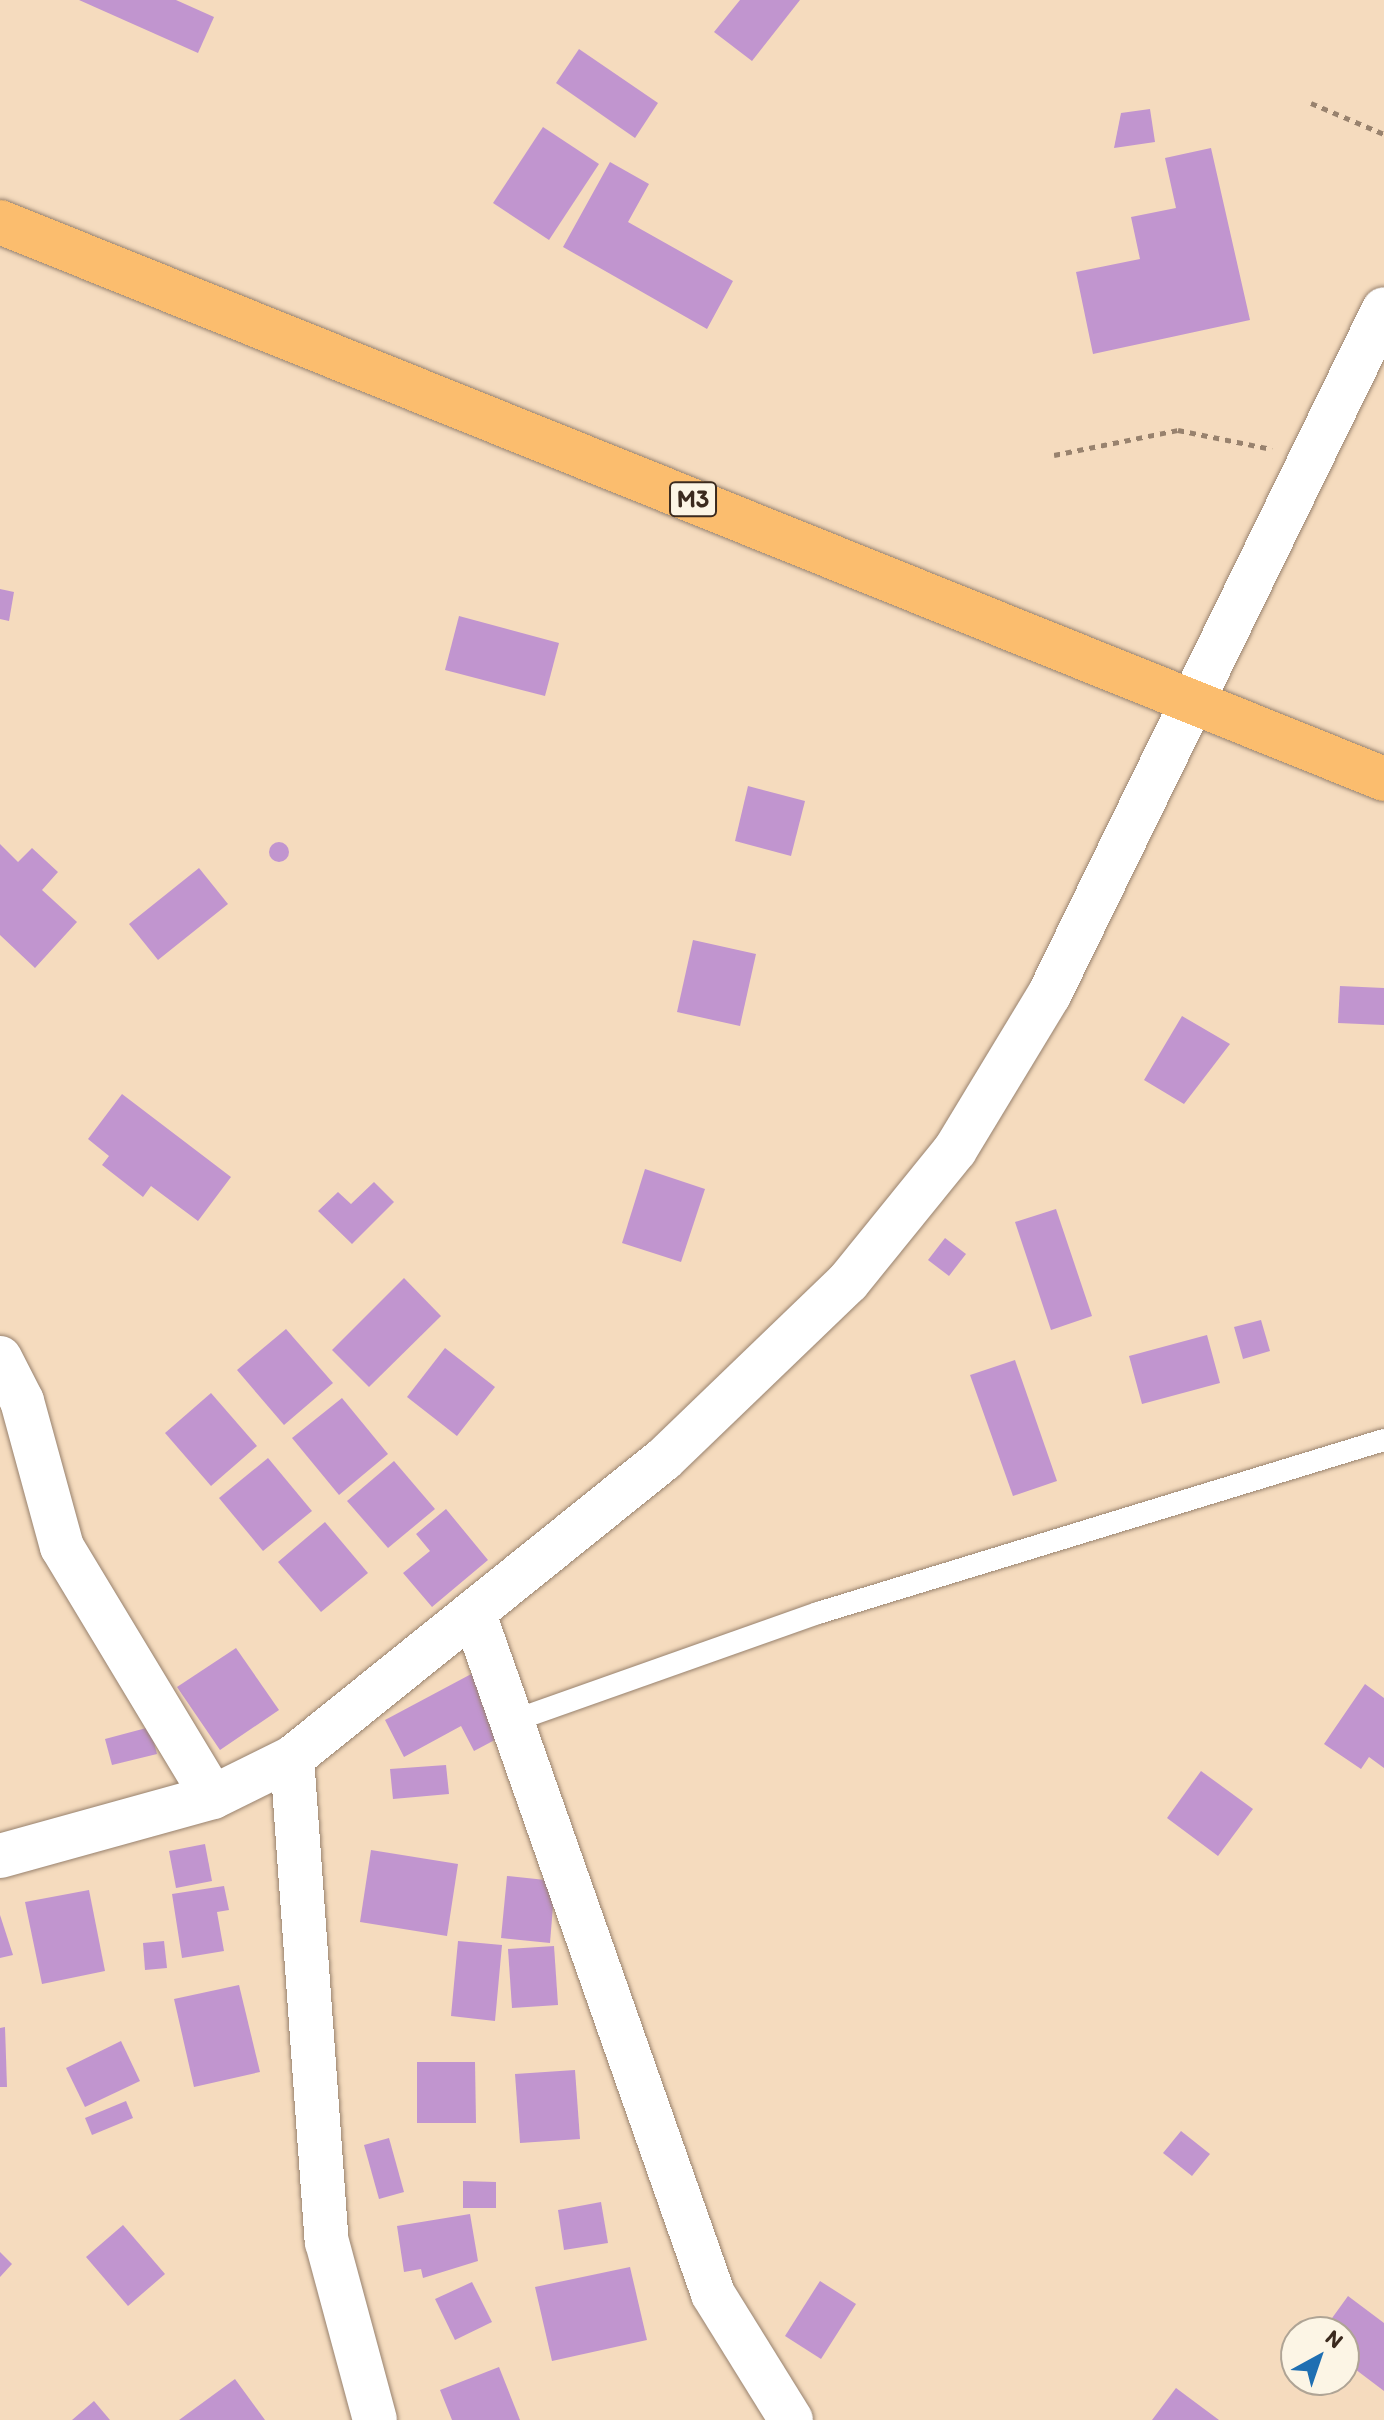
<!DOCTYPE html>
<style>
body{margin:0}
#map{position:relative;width:1384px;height:2420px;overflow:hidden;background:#f5dbbe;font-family:Itim,sans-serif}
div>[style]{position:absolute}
.building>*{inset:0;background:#c195cf}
.round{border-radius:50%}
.path>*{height:5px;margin-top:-2.5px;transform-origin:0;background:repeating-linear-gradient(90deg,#98826e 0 6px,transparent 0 12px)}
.roads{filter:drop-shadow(0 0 2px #98826e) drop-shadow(0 0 2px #98826e)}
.lane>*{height:22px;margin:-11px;padding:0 11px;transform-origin:11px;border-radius:11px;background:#fff}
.street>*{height:44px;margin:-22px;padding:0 22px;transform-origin:22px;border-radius:22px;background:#fff}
.highway>*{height:44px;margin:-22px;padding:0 22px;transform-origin:22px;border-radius:22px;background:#fbbd6e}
span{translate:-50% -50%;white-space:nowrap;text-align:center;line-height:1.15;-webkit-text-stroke:7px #fcf5e5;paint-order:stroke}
.shield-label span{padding:2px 6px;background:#fcf5e5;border:2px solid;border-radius:6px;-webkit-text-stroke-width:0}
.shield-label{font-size:24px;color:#3b2a1e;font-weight:700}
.north{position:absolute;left:1280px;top:2316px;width:80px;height:80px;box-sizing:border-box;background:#fcf5e5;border:2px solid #afa495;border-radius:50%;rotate:40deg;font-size:22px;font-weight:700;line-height:32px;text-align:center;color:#3b2a1e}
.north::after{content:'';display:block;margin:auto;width:28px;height:36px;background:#1f6fb2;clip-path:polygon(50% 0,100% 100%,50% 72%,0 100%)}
</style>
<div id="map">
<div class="building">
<div style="clip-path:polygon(79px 0,176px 0,214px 17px,198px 53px)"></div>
<div style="clip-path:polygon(740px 0,800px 0,752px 61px,714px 32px)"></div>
<div style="clip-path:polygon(579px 49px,658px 103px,635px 138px,556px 83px)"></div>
<div style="clip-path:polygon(1150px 109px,1155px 142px,1114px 148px,1121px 113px)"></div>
<div style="clip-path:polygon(543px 127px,599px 164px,549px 240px,493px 203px)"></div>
<div style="clip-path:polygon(1211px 148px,1250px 320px,1093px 354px,1076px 272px,1140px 259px,1131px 217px,1176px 208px,1165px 158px)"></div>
<div style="clip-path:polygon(610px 162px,649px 184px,628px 222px,733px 281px,707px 329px,563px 247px)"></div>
<div style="clip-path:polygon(0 589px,14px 592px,9px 621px,0 619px)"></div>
<div style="clip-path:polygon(459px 616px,559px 643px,545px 696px,445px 670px)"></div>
<div style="clip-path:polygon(748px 786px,805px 801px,791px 856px,735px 841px)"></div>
<div class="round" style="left:269px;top:842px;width:20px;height:20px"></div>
<div style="clip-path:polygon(0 844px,18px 862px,32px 848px,58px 872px,42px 890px,77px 922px,35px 968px,0 935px)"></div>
<div style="clip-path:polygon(199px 868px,228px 904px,158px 960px,129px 924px)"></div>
<div style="clip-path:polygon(693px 940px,756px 954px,740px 1026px,677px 1012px)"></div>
<div style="clip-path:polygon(1340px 986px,1384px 988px,1384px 1025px,1338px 1023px)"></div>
<div style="clip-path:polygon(1182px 1016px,1230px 1044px,1184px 1104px,1144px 1080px)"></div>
<div style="clip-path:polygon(122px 1094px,231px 1177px,198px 1221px,151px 1186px,143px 1197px,102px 1165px,109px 1156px,88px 1139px)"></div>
<div style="clip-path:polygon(645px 1169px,705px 1189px,681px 1262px,622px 1243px)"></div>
<div style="clip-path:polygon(374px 1182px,394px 1202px,352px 1244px,318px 1211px,338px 1192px,351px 1204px)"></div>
<div style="clip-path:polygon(1056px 1209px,1092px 1316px,1051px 1330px,1015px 1222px)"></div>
<div style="clip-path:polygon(945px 1238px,966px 1254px,949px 1276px,928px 1260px)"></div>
<div style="clip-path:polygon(404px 1278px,441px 1316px,369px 1387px,332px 1350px)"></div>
<div style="clip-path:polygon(1261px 1320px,1270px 1351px,1243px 1359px,1234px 1327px)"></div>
<div style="clip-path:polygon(286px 1329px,333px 1383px,284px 1425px,237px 1370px)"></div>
<div style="clip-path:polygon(1207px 1335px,1220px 1383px,1142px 1404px,1129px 1356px)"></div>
<div style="clip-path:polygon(445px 1348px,495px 1387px,457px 1436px,407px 1397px)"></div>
<div style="clip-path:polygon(1015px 1360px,1057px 1481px,1013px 1496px,970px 1375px)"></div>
<div style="clip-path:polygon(211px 1393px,257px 1446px,211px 1486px,165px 1433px)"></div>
<div style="clip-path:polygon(342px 1398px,388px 1454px,339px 1495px,292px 1438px)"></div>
<div style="clip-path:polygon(268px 1458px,312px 1511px,263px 1551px,219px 1498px)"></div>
<div style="clip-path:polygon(394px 1461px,435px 1509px,388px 1548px,347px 1501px)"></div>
<div style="clip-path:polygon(446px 1509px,488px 1560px,432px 1607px,403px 1573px,430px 1551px,416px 1534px)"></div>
<div style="clip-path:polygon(325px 1522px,368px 1573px,321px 1612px,278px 1562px)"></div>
<div style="clip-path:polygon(236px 1648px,279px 1710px,220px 1750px,177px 1687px)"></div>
<div style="clip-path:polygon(475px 1672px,508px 1733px,474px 1751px,461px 1726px,404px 1757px,385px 1720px)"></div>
<div style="clip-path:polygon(1365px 1684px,1384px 1698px,1384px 1768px,1369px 1757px,1361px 1769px,1324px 1744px)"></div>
<div style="clip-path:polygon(150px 1727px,157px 1754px,112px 1765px,105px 1739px)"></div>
<div style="clip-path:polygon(446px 1765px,449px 1794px,393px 1799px,390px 1769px)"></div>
<div style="clip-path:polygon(1201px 1771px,1253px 1809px,1218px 1856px,1167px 1818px)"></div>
<div style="clip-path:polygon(205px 1844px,212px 1881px,176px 1888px,169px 1851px)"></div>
<div style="clip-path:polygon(371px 1850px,458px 1864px,447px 1936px,360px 1922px)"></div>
<div style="clip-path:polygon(507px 1876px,555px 1881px,550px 1943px,501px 1938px)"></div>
<div style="clip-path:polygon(224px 1886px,229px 1910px,217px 1912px,224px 1951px,182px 1958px,172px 1894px)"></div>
<div style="clip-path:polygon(89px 1890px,105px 1971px,42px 1984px,25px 1902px)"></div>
<div style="clip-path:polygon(0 1915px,13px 1955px,0 1958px)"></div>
<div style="clip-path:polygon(164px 1941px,167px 1968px,145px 1970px,143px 1943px)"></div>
<div style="clip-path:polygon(458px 1941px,502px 1945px,495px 2021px,451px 2016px)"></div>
<div style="clip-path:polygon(554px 1946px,558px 2005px,512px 2008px,508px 1949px)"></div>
<div style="clip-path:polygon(239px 1985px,260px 2072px,194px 2087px,174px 1999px)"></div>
<div style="clip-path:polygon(5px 2027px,7px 2087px,0 2087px,0 2028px)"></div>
<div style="clip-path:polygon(121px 2041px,140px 2081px,85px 2107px,66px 2068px)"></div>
<div style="clip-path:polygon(417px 2062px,475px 2062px,476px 2123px,417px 2123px)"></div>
<div style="clip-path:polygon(575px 2070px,580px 2139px,520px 2143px,515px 2074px)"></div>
<div style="clip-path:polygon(126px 2101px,133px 2118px,92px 2135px,85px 2118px)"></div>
<div style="clip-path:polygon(1181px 2131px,1210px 2154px,1192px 2176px,1163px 2153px)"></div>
<div style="clip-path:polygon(389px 2138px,404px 2192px,379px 2199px,364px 2145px)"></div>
<div style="clip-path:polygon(463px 2181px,496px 2182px,496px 2208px,463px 2208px)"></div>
<div style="clip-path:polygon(601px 2202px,608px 2243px,564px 2250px,558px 2210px)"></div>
<div style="clip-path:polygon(470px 2214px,478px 2261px,423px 2278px,421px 2269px,404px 2272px,397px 2226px)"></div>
<div style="clip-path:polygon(123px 2225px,165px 2274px,128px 2306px,86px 2257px)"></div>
<div style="clip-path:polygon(0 2252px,12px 2264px,0 2277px)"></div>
<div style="clip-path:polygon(630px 2267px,647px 2340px,552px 2361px,535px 2287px)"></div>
<div style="clip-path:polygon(820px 2281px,856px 2304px,821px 2359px,785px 2336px)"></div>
<div style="clip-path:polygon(472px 2282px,492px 2322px,455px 2340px,435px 2299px)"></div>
<div style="clip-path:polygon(1348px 2296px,1384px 2323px,1384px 2391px,1351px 2366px,1344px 2375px,1344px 2332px,1322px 2332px)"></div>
<div style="clip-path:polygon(499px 2367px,520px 2420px,452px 2420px,440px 2390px)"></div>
<div style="clip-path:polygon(235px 2379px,265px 2420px,179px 2420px)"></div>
<div style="clip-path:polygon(1176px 2388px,1219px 2420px,1152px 2420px)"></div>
<div style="clip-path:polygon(94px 2401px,110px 2420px,72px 2420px)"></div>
</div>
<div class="path">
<div style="left:1311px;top:103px;width:79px;rotate:23deg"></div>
<div style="left:1054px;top:455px;width:126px;rotate:-11.4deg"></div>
<div style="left:1178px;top:430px;width:96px;rotate:11.4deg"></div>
</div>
<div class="roads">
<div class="lane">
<div style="left:513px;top:1721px;width:324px;rotate:-19.5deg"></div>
<div style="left:818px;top:1613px;width:592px;rotate:-17deg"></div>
</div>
<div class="street">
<div style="left:0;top:1358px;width:48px;rotate:62.9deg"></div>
<div style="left:22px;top:1401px;width:151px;rotate:74.7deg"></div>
<div style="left:62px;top:1547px;width:292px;rotate:58.9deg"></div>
<div style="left:474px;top:1614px;width:721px;rotate:70.63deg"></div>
<div style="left:713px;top:2294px;width:148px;rotate:58.2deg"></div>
<div style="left:292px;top:1758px;width:485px;rotate:85.9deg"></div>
<div style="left:327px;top:2242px;width:184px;rotate:74.9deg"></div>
<div style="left:0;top:1856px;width:221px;rotate:-15.5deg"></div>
<div style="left:213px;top:1797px;width:88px;rotate:-26.3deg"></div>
<div style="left:292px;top:1758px;width:477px;rotate:-38.8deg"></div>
<div style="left:664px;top:1459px;width:255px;rotate:-43.9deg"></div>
<div style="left:848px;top:1282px;width:170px;rotate:-51deg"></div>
<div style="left:955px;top:1150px;width:181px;rotate:-58.8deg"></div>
<div style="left:1049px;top:995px;width:763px;rotate:-63.97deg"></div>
</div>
<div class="highway">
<div style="left:0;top:222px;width:1492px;rotate:21.92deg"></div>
</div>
</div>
<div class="shield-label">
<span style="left:693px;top:499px">M3</span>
</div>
<div class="north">N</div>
</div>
